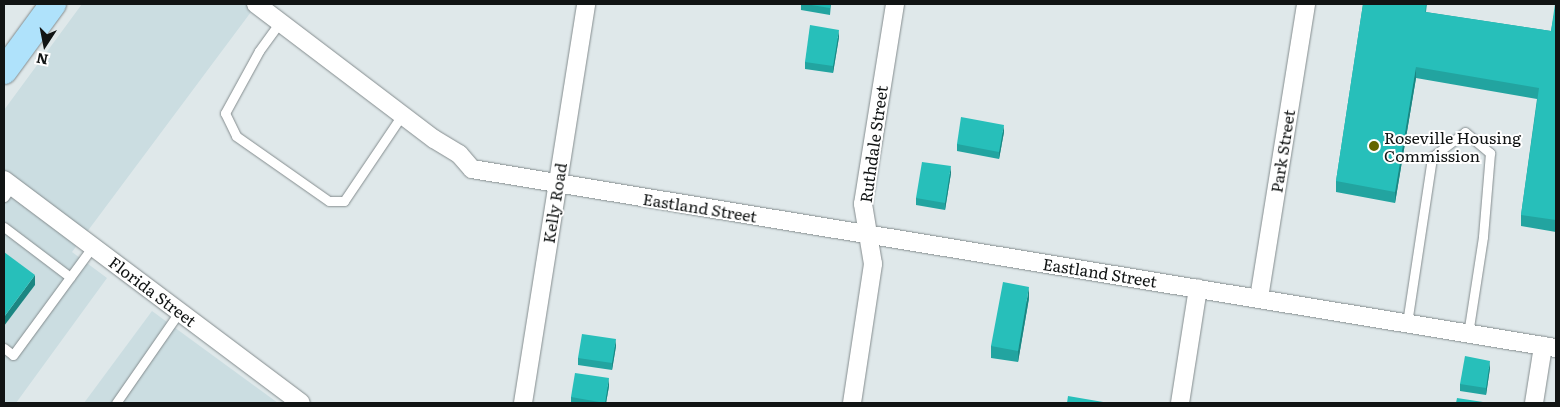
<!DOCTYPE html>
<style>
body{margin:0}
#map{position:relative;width:1560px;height:407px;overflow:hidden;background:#dfe8ea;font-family:Literata,serif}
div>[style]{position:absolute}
.built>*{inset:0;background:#cbdde1}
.roads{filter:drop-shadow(0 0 1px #848c8e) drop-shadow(0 0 1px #848c8e)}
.lane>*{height:9px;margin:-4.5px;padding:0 4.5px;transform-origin:4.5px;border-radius:4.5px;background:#fff}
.street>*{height:18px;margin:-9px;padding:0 9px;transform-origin:9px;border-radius:9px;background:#fff}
.primary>*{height:26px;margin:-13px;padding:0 13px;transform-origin:13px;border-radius:13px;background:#afe2fb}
.wall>*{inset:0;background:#22a4a0}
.shaded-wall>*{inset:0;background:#1b8682}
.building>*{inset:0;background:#27bfba}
.dots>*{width:14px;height:14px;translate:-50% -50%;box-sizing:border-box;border:2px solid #fff;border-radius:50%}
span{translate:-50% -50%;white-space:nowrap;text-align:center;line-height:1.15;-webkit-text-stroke:4px #fff;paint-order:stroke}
.poi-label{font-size:16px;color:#111414}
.left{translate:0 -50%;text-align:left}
.street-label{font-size:16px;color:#111414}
.frame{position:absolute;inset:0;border:5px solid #111414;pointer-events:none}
.north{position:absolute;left:20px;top:20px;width:50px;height:50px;-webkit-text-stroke:4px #fff;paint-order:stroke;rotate:191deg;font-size:14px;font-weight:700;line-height:20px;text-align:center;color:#111414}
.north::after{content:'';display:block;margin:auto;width:18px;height:22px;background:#111414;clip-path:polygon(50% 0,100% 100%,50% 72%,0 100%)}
</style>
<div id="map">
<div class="built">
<div style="clip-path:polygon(82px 4px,257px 4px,72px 252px,107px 278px,16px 403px,4px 403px,4px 110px)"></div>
<div style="clip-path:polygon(152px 311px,278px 403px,84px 403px)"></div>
</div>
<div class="roads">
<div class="lane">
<div style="left:280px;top:22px;width:36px;rotate:126deg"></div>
<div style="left:259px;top:51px;width:71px;rotate:118.7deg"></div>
<div style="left:225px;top:113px;width:25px;rotate:64deg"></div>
<div style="left:236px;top:136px;width:113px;rotate:35deg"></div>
<div style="left:329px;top:201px;width:15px"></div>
<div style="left:344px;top:201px;width:104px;rotate:-56deg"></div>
<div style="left:4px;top:197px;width:14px;rotate:-54deg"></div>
<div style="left:4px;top:227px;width:83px;rotate:37.1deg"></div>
<div style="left:1407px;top:323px;width:168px;rotate:-81.4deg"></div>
<div style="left:1432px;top:157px;width:41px;rotate:-37.1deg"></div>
<div style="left:1465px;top:132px;width:33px;rotate:40deg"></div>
<div style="left:1490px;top:153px;width:84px;rotate:94.8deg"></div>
<div style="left:1483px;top:237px;width:98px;rotate:98.8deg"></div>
<div style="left:4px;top:348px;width:11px;rotate:38deg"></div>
<div style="left:13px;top:355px;width:135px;rotate:-53.7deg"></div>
<div style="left:116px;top:403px;width:112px;rotate:-55.2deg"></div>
</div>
<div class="street">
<div style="left:256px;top:4px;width:223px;rotate:37.2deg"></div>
<div style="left:434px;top:139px;width:29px;rotate:31deg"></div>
<div style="left:459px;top:154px;width:20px;rotate:49deg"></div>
<div style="left:472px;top:169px;width:1099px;rotate:9.38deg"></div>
<div style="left:4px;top:180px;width:371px;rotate:36.9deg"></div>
<div style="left:1259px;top:298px;width:298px;rotate:-80.9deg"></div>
<div style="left:523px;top:403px;width:404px;rotate:-81deg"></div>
<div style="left:852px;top:403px;width:141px;rotate:-81.4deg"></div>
<div style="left:873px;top:264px;width:61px;rotate:-99.5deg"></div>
<div style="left:863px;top:204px;width:203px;rotate:-80.9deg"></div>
<div style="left:1180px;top:403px;width:116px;rotate:-81.1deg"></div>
<div style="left:1534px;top:403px;width:58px;rotate:-81deg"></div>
</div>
<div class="primary">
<div style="left:4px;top:71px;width:83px;rotate:-53.8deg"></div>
</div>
</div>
<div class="wall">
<div style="clip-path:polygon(801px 4px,831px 4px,830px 15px,801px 10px)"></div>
<div style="clip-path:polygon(1363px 4px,1427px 4px,1426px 12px,1551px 31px,1556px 4px,1556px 232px,1521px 226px,1521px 215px,1537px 99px,1416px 78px,1395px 203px,1336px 192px,1336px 181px)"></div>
<div style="clip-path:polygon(839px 37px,833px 73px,805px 69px,805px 62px)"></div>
<div style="clip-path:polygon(1004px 132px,999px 159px,957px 151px,957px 144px)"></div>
<div style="clip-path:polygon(951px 173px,945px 210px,916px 205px,916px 198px)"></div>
<div style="clip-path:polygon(1029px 298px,1018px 362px,991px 358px,991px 346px)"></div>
<div style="clip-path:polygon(616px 346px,612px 370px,578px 365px,578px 358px)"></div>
<div style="clip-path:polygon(1490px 368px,1486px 395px,1460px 391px,1460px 384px)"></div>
<div style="clip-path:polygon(609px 386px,606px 403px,571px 403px,571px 397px)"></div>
</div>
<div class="shaded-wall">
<div style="clip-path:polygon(839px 30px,839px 37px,833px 73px,833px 66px)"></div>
<div style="clip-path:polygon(1416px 67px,1416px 78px,1395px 203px,1395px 192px)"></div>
<div style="clip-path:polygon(1004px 125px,1004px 132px,999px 159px,999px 152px)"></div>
<div style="clip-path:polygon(951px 166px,951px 173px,945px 210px,945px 203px)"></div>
<div style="clip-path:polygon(35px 275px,35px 285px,4px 326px,4px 317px)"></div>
<div style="clip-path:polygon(1029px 287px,1029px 298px,1018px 362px,1018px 351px)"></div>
<div style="clip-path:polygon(616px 339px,616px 346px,612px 370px,612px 363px)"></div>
<div style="clip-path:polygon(1490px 361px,1490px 368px,1486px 395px,1486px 388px)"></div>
<div style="clip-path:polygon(609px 378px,609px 386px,606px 403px,605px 403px)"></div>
</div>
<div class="building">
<div style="clip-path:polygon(805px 4px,830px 4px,830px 8px)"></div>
<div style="clip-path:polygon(1363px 4px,1426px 4px,1425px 12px,1551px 31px,1555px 4px,1556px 4px,1556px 220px,1521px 215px,1539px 88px,1416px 67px,1395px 192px,1336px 181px)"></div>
<div style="clip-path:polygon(810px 25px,839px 30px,833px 66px,805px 62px)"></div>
<div style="clip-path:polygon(961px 117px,1004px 125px,999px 152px,957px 144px)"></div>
<div style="clip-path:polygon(922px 162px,951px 166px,945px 203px,916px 198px)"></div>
<div style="clip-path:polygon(4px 252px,35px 275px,4px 317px)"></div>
<div style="clip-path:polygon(1003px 282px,1029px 287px,1018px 351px,991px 346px)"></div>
<div style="clip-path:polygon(582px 334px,616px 339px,612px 363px,578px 358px)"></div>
<div style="clip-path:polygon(1465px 356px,1490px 361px,1486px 388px,1460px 384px)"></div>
<div style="clip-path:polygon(575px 373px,609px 378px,605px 403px,571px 397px)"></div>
<div style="clip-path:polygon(1068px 396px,1109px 403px,1067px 403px)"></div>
<div style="clip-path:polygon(1457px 398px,1483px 402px,1483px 403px,1456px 403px)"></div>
</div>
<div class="dots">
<div style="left:1374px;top:146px;background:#646500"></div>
</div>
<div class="poi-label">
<span class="left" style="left:1384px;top:146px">Roseville Housing<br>Commission</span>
</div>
<div class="street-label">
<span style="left:873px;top:144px;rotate:-82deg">Ruthdale Street</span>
<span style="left:1282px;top:151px;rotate:-81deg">Park Street</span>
<span style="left:554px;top:203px;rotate:-81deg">Kelly Road</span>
<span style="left:700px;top:207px;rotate:9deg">Eastland Street</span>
<span style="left:1100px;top:272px;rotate:9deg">Eastland Street</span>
<span style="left:153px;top:291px;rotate:37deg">Florida Street</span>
</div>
<div class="frame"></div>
<div class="north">N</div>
</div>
